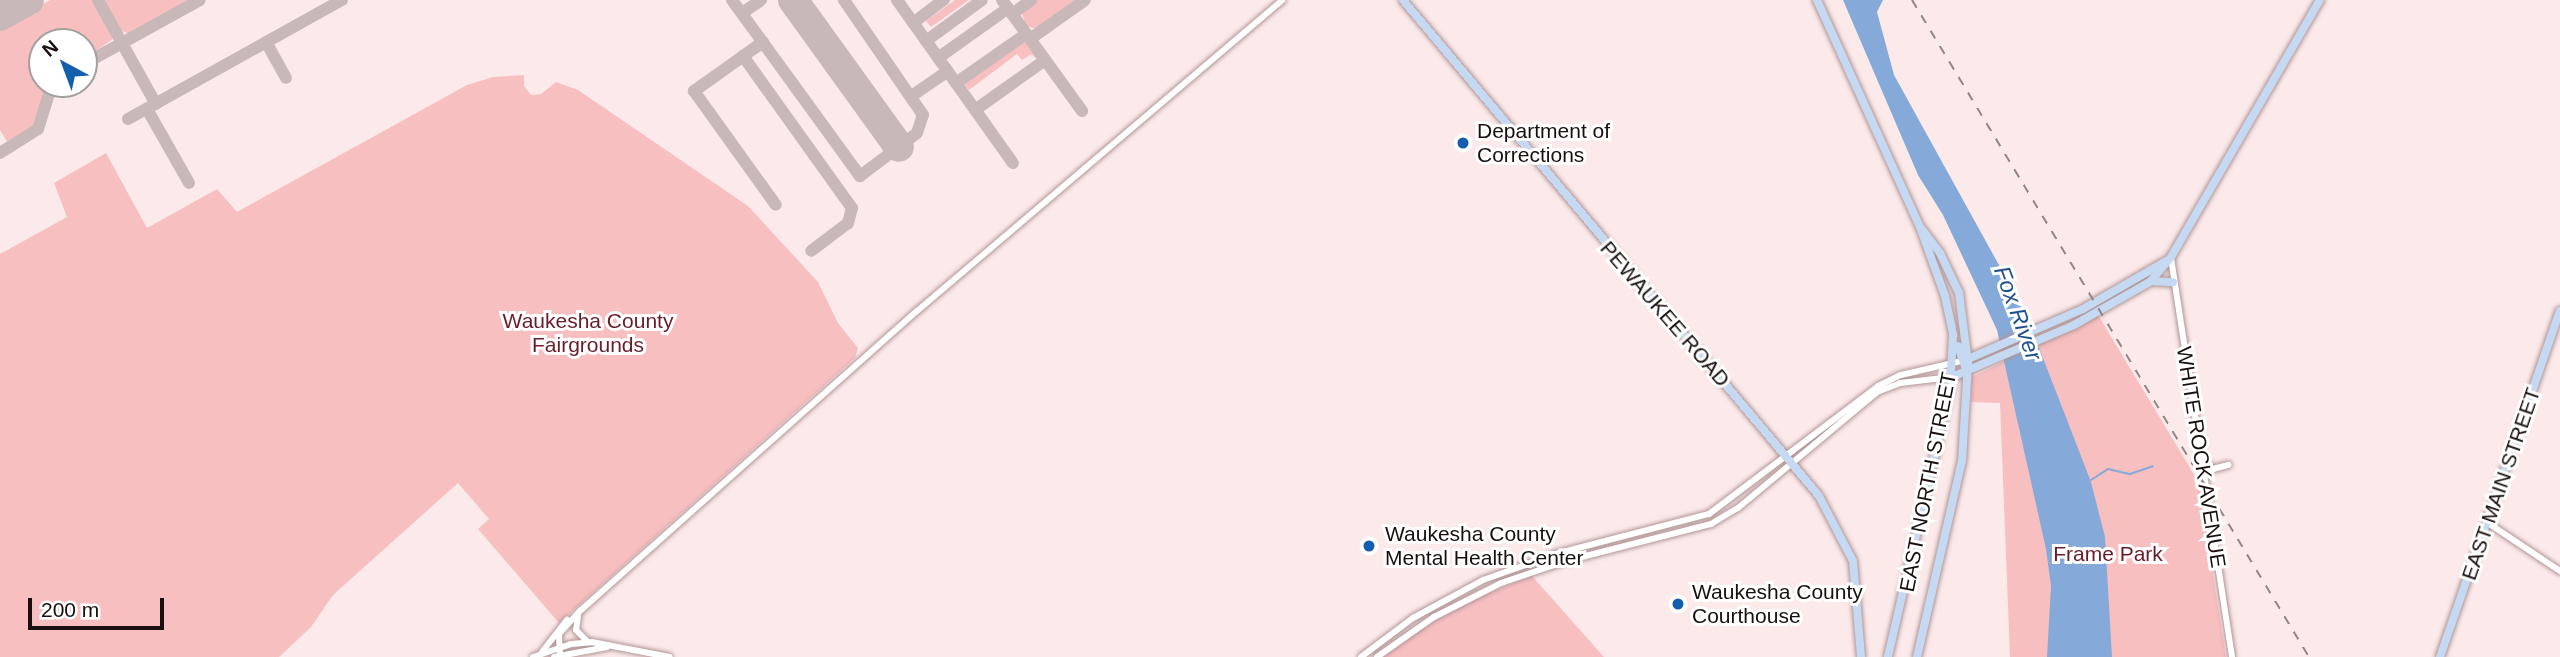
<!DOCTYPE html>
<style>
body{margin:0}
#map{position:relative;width:2560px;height:657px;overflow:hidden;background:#fceaea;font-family:Arial,sans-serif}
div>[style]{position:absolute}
.green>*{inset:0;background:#f8bfc1}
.water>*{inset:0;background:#85aad9}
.stream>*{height:2px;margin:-1px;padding:0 1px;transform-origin:1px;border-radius:1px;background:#85aad9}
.taxiway>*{height:12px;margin:-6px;padding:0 6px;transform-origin:6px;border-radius:6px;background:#c8b8b8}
.runway>*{height:30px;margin:-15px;padding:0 15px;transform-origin:15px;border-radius:15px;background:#c8b8b8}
.roads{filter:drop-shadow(0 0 2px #b29596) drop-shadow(0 0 2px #b29596)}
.minor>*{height:6px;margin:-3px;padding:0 3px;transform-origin:3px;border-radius:3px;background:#fff}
.major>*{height:8px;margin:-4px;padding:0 4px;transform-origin:4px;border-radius:4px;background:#c5d9f2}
.rail>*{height:2px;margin-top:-1px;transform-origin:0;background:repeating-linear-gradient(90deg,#938585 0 9px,transparent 0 18px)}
.dots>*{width:19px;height:19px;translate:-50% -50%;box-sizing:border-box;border:4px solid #fff;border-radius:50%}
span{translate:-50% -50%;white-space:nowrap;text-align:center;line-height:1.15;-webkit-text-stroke:6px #fff;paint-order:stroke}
.poi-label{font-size:21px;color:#190f0f}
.left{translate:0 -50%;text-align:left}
.street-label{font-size:21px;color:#190f0f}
.park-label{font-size:21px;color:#691c28}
.water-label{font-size:23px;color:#1f508a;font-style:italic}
.north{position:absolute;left:28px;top:28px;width:70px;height:70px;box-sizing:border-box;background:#fff;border:2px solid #a39f9f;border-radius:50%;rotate:319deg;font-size:19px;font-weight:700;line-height:28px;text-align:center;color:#190f0f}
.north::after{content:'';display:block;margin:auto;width:24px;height:32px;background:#145ead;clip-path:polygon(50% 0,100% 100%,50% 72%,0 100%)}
.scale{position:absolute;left:28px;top:598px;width:136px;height:32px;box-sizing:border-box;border:4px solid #190f0f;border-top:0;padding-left:9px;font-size:21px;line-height:24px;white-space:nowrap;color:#190f0f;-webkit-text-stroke:5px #fff;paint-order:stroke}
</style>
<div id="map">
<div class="green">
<div style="clip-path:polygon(50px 0,93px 0,113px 39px,84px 59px,84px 42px,42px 42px,42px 84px,47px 84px,35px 126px,8px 143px,0 130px,0 28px)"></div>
<div style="clip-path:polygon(103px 0,191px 0,128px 34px,118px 28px)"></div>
<div style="clip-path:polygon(955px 0,969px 0,931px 27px,926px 21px)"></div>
<div style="clip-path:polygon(1036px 0,1078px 0,1036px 29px,1026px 26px,1022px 14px)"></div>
<div style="clip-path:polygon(1023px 38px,1039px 61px,1031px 54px,1022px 60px,1017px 54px,969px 90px,963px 82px)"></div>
<div style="clip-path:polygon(524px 75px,524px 86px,531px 95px,541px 94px,556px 82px,578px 90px,748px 206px,818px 282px,838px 323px,858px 348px,855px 358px,559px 623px,478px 529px,489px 519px,458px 483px,333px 595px,311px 627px,279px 657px,0 657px,0 254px,67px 217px,54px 183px,106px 153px,147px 228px,217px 189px,237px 212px,467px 85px,493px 77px)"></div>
<div style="clip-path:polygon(2098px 315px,2198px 481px,2226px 657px,2010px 657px,2000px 403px,1971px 402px,1972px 377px)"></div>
<div style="clip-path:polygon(1532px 576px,1604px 657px,1383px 657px,1424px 627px,1483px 595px)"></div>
</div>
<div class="water">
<div style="clip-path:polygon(1843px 0,1883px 0,1877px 12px,1894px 75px,2026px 314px,2091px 482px,2105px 537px,2112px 657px,2047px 657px,2051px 586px,2046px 549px,1997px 330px,1943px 215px,1918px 175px)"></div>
</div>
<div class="stream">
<div style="left:2091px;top:480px;width:20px;rotate:-33deg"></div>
<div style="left:2108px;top:469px;width:23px;rotate:13deg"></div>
<div style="left:2130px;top:474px;width:24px;rotate:-19deg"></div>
</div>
<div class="taxiway">
<div style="left:98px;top:0;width:119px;rotate:60.9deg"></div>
<div style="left:732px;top:0;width:218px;rotate:54deg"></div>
<div style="left:860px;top:176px;width:71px;rotate:-37deg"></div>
<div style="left:917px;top:133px;width:19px;rotate:-72deg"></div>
<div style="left:923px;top:115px;width:140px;rotate:-124.5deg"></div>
<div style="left:897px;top:0;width:200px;rotate:54.6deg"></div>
<div style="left:1002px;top:0;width:137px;rotate:54.2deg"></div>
<div style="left:742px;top:13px;width:23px;rotate:-34deg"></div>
<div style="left:1012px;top:14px;width:24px;rotate:-36deg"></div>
<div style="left:913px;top:23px;width:39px;rotate:-37deg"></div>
<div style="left:1030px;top:39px;width:67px;rotate:-35.3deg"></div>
<div style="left:926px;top:41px;width:69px;rotate:-36.2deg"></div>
<div style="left:266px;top:42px;width:41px;rotate:60.9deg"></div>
<div style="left:763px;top:42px;width:85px;rotate:144.6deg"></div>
<div style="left:694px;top:91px;width:140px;rotate:54.3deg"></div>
<div style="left:743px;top:56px;width:187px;rotate:54.4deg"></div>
<div style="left:852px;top:208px;width:16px;rotate:105deg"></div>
<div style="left:848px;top:223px;width:46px;rotate:142.9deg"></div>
<div style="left:938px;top:58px;width:86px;rotate:-35.5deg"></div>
<div style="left:84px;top:64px;width:132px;rotate:-28.9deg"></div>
<div style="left:956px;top:83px;width:85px;rotate:-35deg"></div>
<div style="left:913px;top:95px;width:42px;rotate:-34.4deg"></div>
<div style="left:147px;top:109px;width:85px;rotate:60.4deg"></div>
<div style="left:975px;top:110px;width:86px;rotate:-35.5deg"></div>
<div style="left:128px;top:119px;width:245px;rotate:-29.1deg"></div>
<div style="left:0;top:153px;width:45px;rotate:-32.3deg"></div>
<div style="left:38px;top:129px;width:47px;rotate:-72.7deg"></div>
</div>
<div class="runway">
<div style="left:793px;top:0;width:181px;rotate:54.2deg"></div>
<div style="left:0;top:16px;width:33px;rotate:-29deg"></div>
</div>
<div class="roads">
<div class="minor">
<div style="left:2171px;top:258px;width:404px;rotate:81.3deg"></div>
<div style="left:2203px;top:461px;width:13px;rotate:39deg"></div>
<div style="left:2213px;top:469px;width:16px;rotate:-15deg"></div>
<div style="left:2488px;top:523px;width:87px;rotate:33.7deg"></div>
<div style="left:578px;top:616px;width:14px;rotate:98deg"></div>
<div style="left:576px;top:630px;width:17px;rotate:45deg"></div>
<div style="left:542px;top:652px;width:41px;rotate:-52deg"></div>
<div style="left:560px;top:655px;width:21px;rotate:-93deg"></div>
<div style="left:559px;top:634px;width:31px;rotate:-48deg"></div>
<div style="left:580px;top:611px;width:451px;rotate:-41.7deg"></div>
<div style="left:917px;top:311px;width:480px;rotate:-40.4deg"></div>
<div style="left:533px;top:657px;width:40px;rotate:-18.9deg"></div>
<div style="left:571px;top:644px;width:21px;rotate:-5deg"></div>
<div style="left:592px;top:642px;width:79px;rotate:10.9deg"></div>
<div style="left:554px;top:657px;width:54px;rotate:-10.7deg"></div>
<div style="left:1361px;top:657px;width:65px;rotate:-36.9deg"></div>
<div style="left:1413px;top:618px;width:80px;rotate:-28.5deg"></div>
<div style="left:1483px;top:580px;width:81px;rotate:-19.6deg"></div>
<div style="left:1559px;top:553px;width:155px;rotate:-14.6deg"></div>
<div style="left:1709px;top:514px;width:212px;rotate:-37.1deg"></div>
<div style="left:1878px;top:386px;width:25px;rotate:-26deg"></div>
<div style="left:1901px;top:375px;width:67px;rotate:-13deg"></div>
<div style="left:1377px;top:657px;width:70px;rotate:-35.1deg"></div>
<div style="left:1434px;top:617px;width:75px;rotate:-26.9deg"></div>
<div style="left:1501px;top:583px;width:69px;rotate:-18.7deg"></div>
<div style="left:1566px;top:561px;width:150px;rotate:-14.3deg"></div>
<div style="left:1711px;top:524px;width:31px;rotate:-31deg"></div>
<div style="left:1738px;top:508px;width:181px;rotate:-39.8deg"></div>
<div style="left:1877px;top:392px;width:25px;rotate:-21deg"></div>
<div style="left:1900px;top:383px;width:52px;rotate:-6.6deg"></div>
</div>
<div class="major">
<div style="left:1403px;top:0;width:647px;rotate:50.01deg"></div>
<div style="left:1819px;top:496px;width:73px;rotate:62.4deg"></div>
<div style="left:1853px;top:561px;width:96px;rotate:85.2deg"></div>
<div style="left:1817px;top:0;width:249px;rotate:65.6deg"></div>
<div style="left:1920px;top:227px;width:73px;rotate:70.1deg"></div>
<div style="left:1945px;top:296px;width:40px;rotate:78deg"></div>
<div style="left:1953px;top:335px;width:53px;rotate:93.2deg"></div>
<div style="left:1950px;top:388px;width:276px;rotate:103deg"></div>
<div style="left:2151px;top:281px;width:22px;rotate:3deg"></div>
<div style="left:1958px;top:346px;width:28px;rotate:71deg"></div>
<div style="left:1968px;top:359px;width:125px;rotate:-23.5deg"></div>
<div style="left:2083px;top:309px;width:96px;rotate:-30deg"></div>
<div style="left:1952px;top:377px;width:133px;rotate:-23.1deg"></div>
<div style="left:2074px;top:325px;width:89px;rotate:-29.7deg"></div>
<div style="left:2151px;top:281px;width:31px;rotate:-50deg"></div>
<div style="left:2171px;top:257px;width:297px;rotate:-59.9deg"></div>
<div style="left:1917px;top:657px;width:201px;rotate:-77.1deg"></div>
<div style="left:1962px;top:461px;width:98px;rotate:-86.5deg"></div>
<div style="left:1968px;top:363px;width:71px;rotate:-97.3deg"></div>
<div style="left:1959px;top:293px;width:44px;rotate:-115.4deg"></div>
<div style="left:1940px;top:253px;width:30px;rotate:-127deg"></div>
<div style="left:2440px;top:657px;width:366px;rotate:-70.9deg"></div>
</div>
</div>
<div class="rail">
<div style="left:1912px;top:0;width:768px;rotate:58.86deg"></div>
</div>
<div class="dots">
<div style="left:1463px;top:143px;background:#145ead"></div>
<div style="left:1369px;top:546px;background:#145ead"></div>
<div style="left:1678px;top:604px;background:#145ead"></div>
</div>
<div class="poi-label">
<span class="left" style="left:1477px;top:143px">Department of<br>Corrections</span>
<span class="left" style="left:1385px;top:546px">Waukesha County<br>Mental Health Center</span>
<span class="left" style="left:1692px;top:604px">Waukesha County<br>Courthouse</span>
</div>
<div class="street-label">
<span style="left:1665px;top:314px;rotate:49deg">PEWAUKEE ROAD</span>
<span style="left:2201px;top:457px;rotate:81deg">WHITE ROCK AVENUE</span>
<span style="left:1928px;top:482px;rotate:-79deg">EAST NORTH STREET</span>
<span style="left:2501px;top:484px;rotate:-71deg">EAST MAIN STREET</span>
</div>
<div class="park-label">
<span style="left:588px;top:333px">Waukesha County<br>Fairgrounds</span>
<span style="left:2108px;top:554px">Frame Park</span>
</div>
<div class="water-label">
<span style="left:2018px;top:313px;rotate:70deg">Fox River</span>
</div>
<div class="north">N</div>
<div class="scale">200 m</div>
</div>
